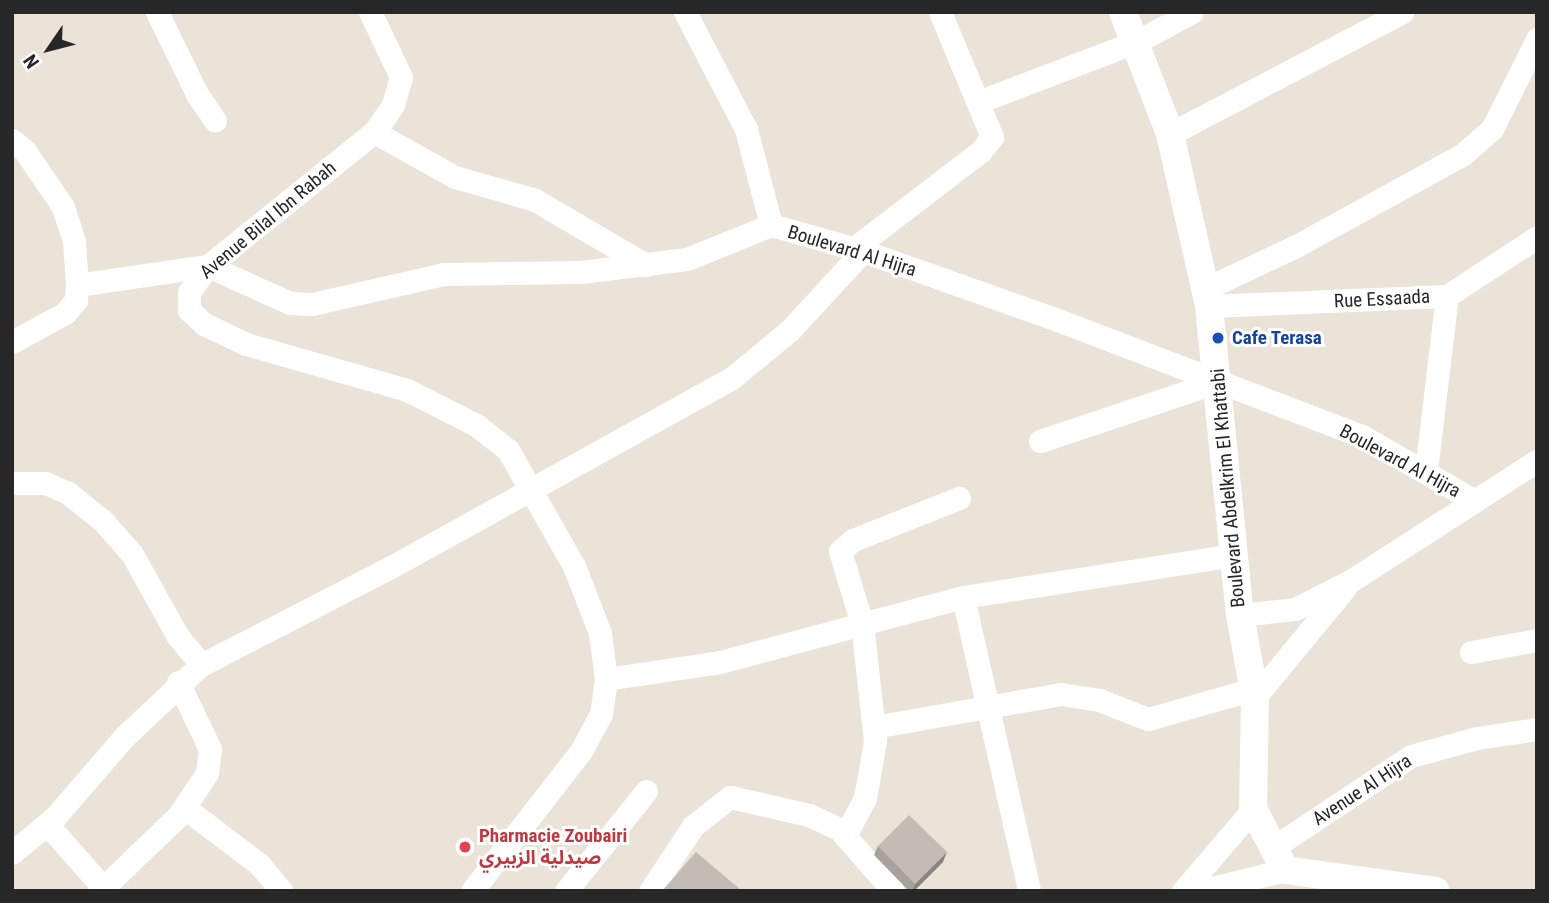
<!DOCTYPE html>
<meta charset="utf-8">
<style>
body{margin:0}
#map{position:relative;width:1549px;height:903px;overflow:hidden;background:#ebe2d8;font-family:"Roboto Condensed","Noto Sans Arabic",sans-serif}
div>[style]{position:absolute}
.minor>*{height:23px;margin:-11.5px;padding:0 11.5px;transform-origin:11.5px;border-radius:11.5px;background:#fff}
.tertiary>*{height:28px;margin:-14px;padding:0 14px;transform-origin:14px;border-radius:14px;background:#fff}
.wall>*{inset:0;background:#a7a29c}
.shaded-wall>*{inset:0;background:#88847f}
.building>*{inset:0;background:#c2bcb5}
.dots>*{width:19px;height:19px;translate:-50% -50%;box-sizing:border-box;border:4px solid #fff;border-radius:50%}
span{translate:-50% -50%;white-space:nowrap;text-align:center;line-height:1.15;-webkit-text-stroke:6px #fff;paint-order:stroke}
.street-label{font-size:19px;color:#272727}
.transit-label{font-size:19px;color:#164399;font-weight:700}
.left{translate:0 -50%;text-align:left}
.health-label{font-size:19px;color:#be3a42;font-weight:700}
.frame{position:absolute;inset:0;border:14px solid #272727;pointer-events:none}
.north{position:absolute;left:14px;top:14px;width:70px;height:70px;-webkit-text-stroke:5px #fff;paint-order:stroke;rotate:235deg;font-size:19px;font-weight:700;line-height:28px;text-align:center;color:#272727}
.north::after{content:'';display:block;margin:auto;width:24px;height:32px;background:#272727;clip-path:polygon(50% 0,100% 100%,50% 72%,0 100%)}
</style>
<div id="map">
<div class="minor">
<div style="left:157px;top:12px;width:91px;rotate:64deg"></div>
<div style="left:197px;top:94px;width:32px;rotate:56deg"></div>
<div style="left:370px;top:12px;width:72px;rotate:64.5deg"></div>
<div style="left:401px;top:77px;width:29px;rotate:106deg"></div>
<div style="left:393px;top:105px;width:33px;rotate:125deg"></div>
<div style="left:374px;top:132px;width:213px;rotate:141.1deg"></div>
<div style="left:208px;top:266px;width:32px;rotate:126deg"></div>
<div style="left:189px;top:292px;width:18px;rotate:90deg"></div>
<div style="left:189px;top:310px;width:21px;rotate:43deg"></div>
<div style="left:204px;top:324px;width:47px;rotate:25.5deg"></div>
<div style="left:246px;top:344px;width:167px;rotate:15.9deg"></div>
<div style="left:407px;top:390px;width:77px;rotate:26.9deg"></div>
<div style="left:476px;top:425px;width:41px;rotate:38deg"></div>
<div style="left:508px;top:450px;width:133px;rotate:60.4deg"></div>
<div style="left:574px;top:566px;width:72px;rotate:68.8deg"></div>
<div style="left:600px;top:633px;width:46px;rotate:82.6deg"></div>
<div style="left:606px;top:679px;width:35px;rotate:98deg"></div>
<div style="left:601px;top:714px;width:42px;rotate:118.4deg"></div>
<div style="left:581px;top:751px;width:177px;rotate:127.9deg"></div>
<div style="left:685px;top:12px;width:132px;rotate:62.5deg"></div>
<div style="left:746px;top:129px;width:99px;rotate:75.4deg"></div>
<div style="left:978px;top:102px;width:171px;rotate:-20.9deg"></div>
<div style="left:1138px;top:41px;width:61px;rotate:-28.2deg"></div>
<div style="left:374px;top:132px;width:93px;rotate:29.1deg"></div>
<div style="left:455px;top:177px;width:83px;rotate:16deg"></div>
<div style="left:535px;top:200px;width:129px;rotate:30.4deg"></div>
<div style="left:1170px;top:134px;width:262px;rotate:-27.7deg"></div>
<div style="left:12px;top:140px;width:17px;rotate:40deg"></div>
<div style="left:25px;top:151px;width:68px;rotate:55.8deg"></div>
<div style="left:63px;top:207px;width:36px;rotate:72deg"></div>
<div style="left:74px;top:241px;width:44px;rotate:86.1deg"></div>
<div style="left:77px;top:285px;width:15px;rotate:94deg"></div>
<div style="left:76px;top:300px;width:17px;rotate:130deg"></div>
<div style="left:65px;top:313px;width:60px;rotate:151.3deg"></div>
<div style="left:853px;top:249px;width:161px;rotate:-37.4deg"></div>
<div style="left:981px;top:151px;width:18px;rotate:-52deg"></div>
<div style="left:992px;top:137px;width:135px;rotate:-112.6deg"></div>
<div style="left:77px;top:285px;width:132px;rotate:-8.3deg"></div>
<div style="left:208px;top:266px;width:90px;rotate:24.3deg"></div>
<div style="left:290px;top:303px;width:22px;rotate:3deg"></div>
<div style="left:312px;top:304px;width:135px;rotate:-12.8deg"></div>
<div style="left:444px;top:274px;width:136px;rotate:-0.8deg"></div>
<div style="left:580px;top:272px;width:108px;rotate:-6.9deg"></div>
<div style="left:687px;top:259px;width:91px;rotate:-22deg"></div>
<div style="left:771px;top:225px;width:96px;rotate:15.8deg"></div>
<div style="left:863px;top:251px;width:204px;rotate:19.5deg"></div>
<div style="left:1055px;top:319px;width:329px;rotate:20.9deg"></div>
<div style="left:1362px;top:436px;width:130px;rotate:29.9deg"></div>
<div style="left:1205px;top:289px;width:103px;rotate:-25.3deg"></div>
<div style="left:1298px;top:245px;width:187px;rotate:-28.8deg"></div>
<div style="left:1462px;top:155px;width:40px;rotate:-41deg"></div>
<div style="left:1492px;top:129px;width:101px;rotate:-63.4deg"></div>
<div style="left:1209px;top:306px;width:238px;rotate:-2.4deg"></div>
<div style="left:1447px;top:296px;width:108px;rotate:-33.2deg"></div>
<div style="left:1040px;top:441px;width:189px;rotate:-18.5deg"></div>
<div style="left:1426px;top:471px;width:176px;rotate:-83.2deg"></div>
<div style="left:12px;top:483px;width:33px"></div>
<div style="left:45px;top:483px;width:25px;rotate:23deg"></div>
<div style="left:68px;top:493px;width:45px;rotate:38.7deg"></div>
<div style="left:103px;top:521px;width:44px;rotate:48.7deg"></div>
<div style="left:132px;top:554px;width:93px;rotate:60.9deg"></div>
<div style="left:177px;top:635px;width:38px;rotate:51deg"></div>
<div style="left:963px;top:597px;width:301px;rotate:77.3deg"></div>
<div style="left:1240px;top:615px;width:55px;rotate:-6.2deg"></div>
<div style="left:1295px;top:609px;width:64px;rotate:-27deg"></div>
<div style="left:1352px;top:580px;width:220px;rotate:-32.8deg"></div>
<div style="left:1471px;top:652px;width:67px;rotate:-10.3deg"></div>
<div style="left:606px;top:679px;width:115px;rotate:-8.5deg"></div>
<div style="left:720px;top:662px;width:252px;rotate:-15deg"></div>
<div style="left:963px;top:597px;width:274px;rotate:-8.8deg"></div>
<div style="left:1255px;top:697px;width:141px;rotate:-50.5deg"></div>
<div style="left:874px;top:727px;width:190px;rotate:-10deg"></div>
<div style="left:1061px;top:694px;width:38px;rotate:9deg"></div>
<div style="left:1099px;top:700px;width:53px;rotate:21.2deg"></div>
<div style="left:1148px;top:719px;width:109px;rotate:-15.9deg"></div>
<div style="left:185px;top:808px;width:93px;rotate:37.1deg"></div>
<div style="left:259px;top:864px;width:35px;rotate:50deg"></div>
<div style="left:47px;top:824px;width:89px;rotate:48.6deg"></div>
<div style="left:845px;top:836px;width:43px;rotate:-62.2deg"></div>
<div style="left:865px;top:798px;width:58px;rotate:-80deg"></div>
<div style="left:875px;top:741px;width:118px;rotate:-96.3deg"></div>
<div style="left:862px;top:624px;width:76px;rotate:-106.8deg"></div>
<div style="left:840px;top:551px;width:17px;rotate:-40deg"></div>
<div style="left:853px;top:540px;width:114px;rotate:-21.6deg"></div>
<div style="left:1274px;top:847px;width:164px;rotate:-33.6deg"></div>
<div style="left:1411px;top:756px;width:68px;rotate:-15.3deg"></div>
<div style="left:1477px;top:738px;width:61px;rotate:-8.5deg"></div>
<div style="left:12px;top:853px;width:56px;rotate:-39.9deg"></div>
<div style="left:55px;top:817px;width:107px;rotate:-49.2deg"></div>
<div style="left:125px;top:736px;width:104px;rotate:-43.1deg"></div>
<div style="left:201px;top:665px;width:214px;rotate:-27.3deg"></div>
<div style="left:391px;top:567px;width:390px;rotate:-29deg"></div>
<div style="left:732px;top:378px;width:75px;rotate:-39.6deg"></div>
<div style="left:790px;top:330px;width:108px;rotate:-47.3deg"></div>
<div style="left:103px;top:888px;width:105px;rotate:-43.8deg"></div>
<div style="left:179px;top:815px;width:50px;rotate:-56.3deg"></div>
<div style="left:207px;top:773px;width:24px;rotate:-83deg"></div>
<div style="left:210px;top:749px;width:74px;rotate:-115.5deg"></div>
<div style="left:566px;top:891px;width:128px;rotate:-51.3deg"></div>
<div style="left:650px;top:891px;width:78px;rotate:-56.5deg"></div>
<div style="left:693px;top:826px;width:47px;rotate:-38.1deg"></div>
<div style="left:730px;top:797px;width:81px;rotate:12.8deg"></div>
<div style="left:809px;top:815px;width:33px;rotate:25deg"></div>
<div style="left:839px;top:829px;width:82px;rotate:48.9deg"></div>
<div style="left:1183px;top:891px;width:108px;rotate:-49.5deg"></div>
<div style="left:1200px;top:891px;width:88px;rotate:-13.9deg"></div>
</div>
<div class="tertiary">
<div style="left:1123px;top:12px;width:131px;rotate:68.9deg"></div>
<div style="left:1170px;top:134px;width:176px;rotate:77.2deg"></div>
<div style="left:1209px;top:306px;width:311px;rotate:84.3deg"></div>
<div style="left:1240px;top:615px;width:83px;rotate:79.6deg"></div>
<div style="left:1255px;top:697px;width:112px;rotate:91deg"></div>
<div style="left:1253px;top:809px;width:69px;rotate:62.3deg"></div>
<div style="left:1285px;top:870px;width:152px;rotate:7.9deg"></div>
</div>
<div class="wall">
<div style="clip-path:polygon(878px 846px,943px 862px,914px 891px,909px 891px,874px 855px)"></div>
</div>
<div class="shaded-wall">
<div style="clip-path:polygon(947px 852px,943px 862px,914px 891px,912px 891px,915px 884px)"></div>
</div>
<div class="building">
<div style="clip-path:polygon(909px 815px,947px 852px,915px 884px,878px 846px)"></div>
<div style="clip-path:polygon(696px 852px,741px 890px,662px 891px)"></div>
</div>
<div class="dots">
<div style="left:1218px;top:338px;background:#1a4fb4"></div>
<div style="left:465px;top:847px;background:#e0444e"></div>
</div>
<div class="street-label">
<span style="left:268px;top:220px;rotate:-40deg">Avenue Bilal Ibn Rabah</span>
<span style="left:852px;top:251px;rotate:17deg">Boulevard Al Hijra</span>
<span style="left:1382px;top:299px;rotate:-3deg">Rue Essaada</span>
<span style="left:1400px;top:461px;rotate:28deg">Boulevard Al Hijra</span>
<span style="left:1228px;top:488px;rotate:-95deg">Boulevard Abdelkrim El Khattabi</span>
<span style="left:1362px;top:790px;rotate:-33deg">Avenue Al Hijra</span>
</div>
<div class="transit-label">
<span class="left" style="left:1232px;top:338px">Cafe Terasa</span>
</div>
<div class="health-label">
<span class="left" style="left:479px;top:847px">Pharmacie Zoubairi<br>صيدلية الزبيري</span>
</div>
<div class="frame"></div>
<div class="north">N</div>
</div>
